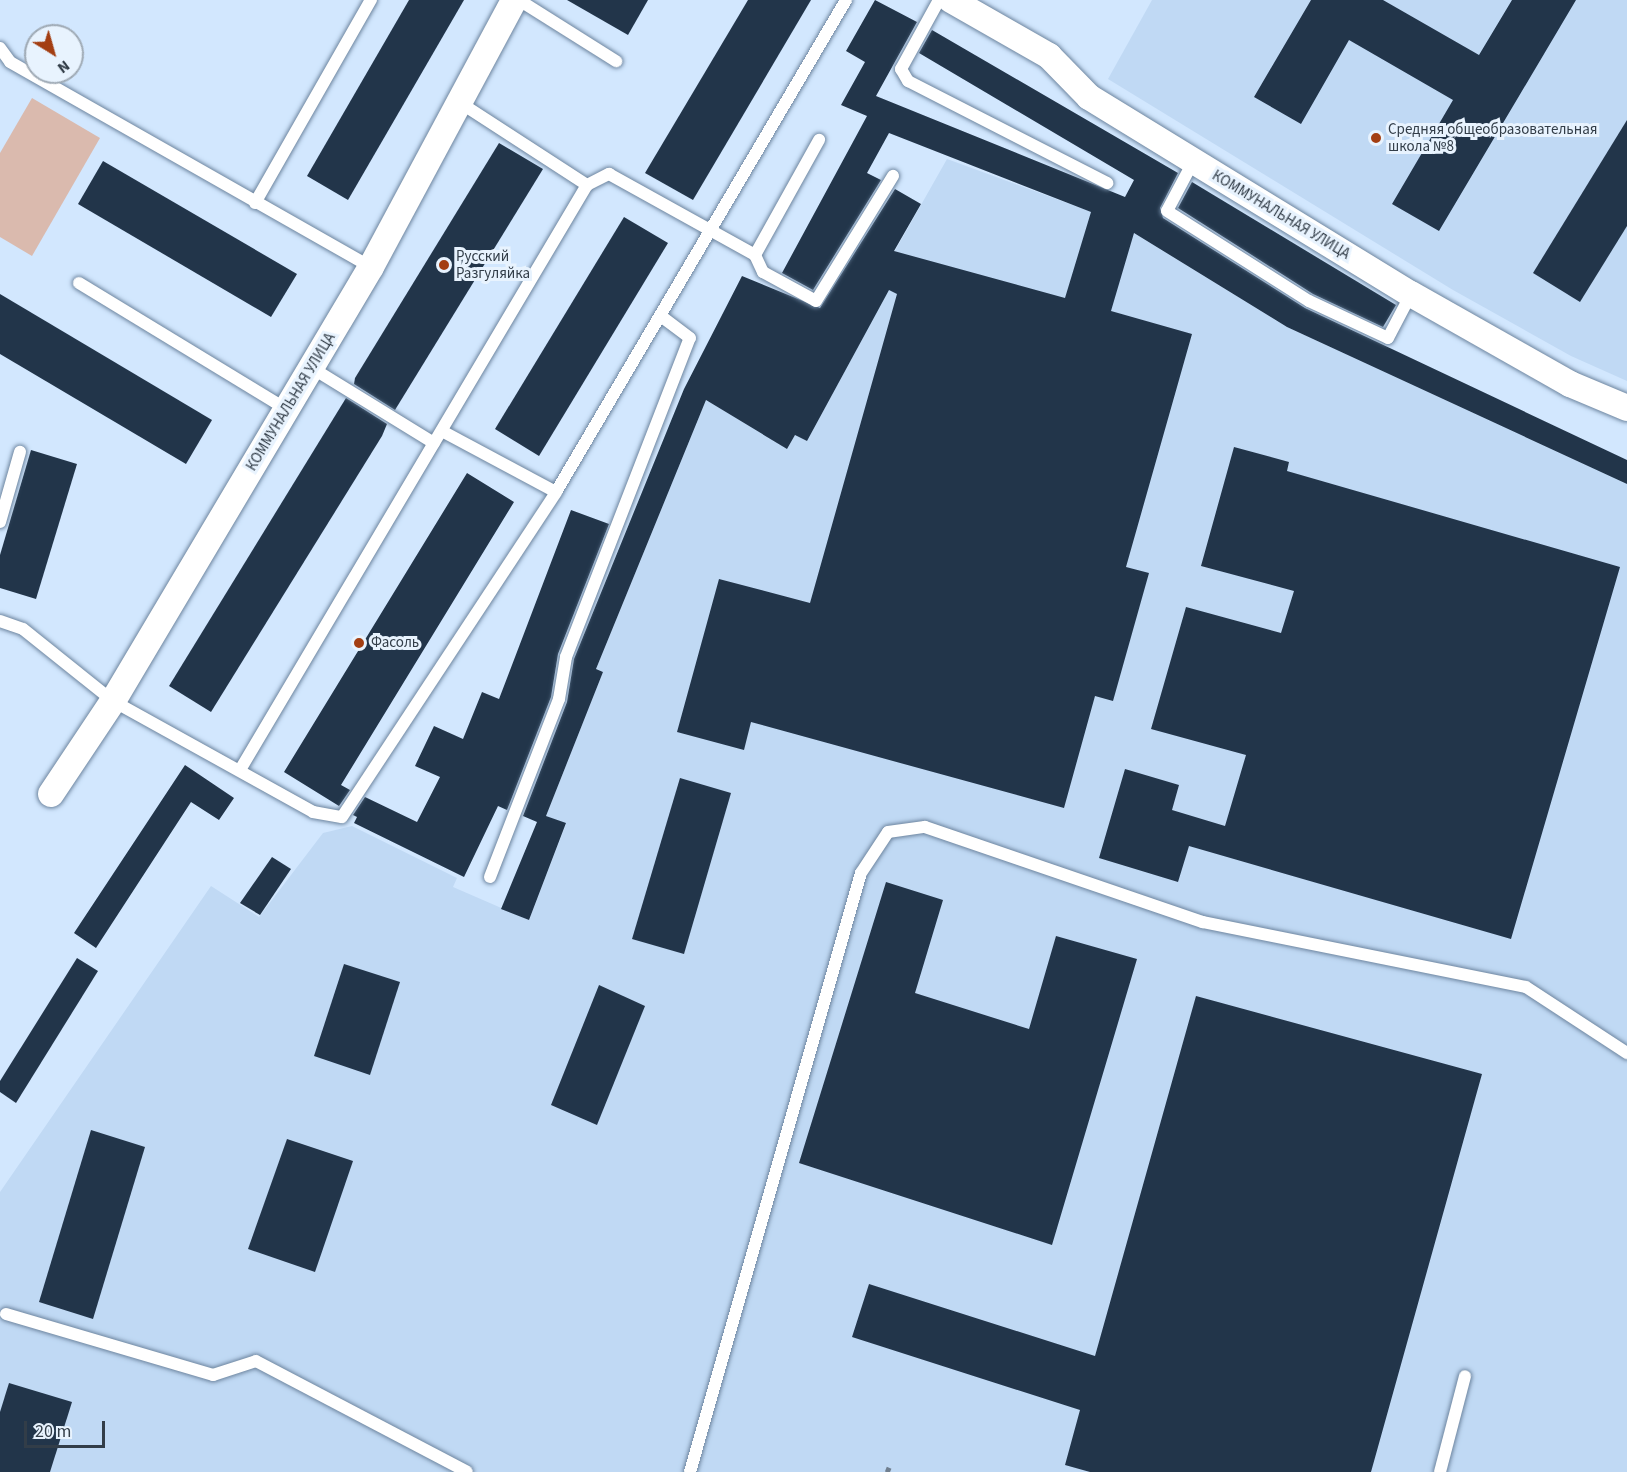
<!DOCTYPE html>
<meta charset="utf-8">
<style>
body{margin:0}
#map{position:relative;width:1627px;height:1472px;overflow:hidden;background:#d2e7fe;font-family:"Source Sans 3",sans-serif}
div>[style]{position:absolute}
.built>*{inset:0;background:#c0d9f4}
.green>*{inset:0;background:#dabaae}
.building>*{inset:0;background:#22354a}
.roads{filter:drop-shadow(0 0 2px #6d859f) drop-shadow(0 0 2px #6d859f)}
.service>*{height:12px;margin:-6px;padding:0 6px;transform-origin:6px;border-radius:6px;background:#fff}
.minor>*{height:26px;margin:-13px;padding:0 13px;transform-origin:13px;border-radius:13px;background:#fff}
.rail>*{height:4.5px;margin-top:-2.25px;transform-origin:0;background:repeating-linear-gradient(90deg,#707f8f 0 8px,transparent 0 16px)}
.dots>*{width:16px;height:16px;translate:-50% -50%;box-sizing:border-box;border:3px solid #e8f3fe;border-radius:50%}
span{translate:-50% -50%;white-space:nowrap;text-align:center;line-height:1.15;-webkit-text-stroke:6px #e8f3fe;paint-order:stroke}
.poi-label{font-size:15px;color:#323d48}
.left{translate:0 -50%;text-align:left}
.street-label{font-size:15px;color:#323d48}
.north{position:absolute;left:24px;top:24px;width:60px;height:60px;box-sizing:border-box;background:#e8f3fe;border:2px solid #9faab5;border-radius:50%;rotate:143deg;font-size:16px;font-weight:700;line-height:24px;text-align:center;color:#323d48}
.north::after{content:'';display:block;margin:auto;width:21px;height:27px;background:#a33e12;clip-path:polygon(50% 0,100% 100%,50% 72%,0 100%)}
.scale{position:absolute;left:24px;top:1421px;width:81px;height:27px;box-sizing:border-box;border:3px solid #323d48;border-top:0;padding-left:8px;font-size:18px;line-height:21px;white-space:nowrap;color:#323d48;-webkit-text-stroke:4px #e8f3fe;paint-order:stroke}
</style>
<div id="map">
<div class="built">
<div style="clip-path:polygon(1152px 0,1627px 0,1627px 381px,1571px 356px,1453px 290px,1108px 79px)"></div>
<div style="clip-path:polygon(947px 159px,1111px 219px,1287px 327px,1627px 484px,1627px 1472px,0 1472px,0 1192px,211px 886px,259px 917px,323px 833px,352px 826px,457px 878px,453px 887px,529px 920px,566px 824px,546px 816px,603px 672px,596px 669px,706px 400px,787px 449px,795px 435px,807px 441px,866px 332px,853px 325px)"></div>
</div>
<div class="green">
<div style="clip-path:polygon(32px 98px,100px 138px,32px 256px,0 237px,0 153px)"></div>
</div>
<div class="building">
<div style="clip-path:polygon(409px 0,464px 0,348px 200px,307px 176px)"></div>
<div style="clip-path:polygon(567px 0,648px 0,628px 35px)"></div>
<div style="clip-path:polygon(748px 0,811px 0,693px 200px,645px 173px)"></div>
<div style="clip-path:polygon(875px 0,917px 22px,876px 96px,1125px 197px,1134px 180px,919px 53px,932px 30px,1178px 173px,1160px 208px,1163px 218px,1305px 308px,1627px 460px,1627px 484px,1287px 327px,1134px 233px,1111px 311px,1192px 334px,1126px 567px,1149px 573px,1113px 701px,1095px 696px,1064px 808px,751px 722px,744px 750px,677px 732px,719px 579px,810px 603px,897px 294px,889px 290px,807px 441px,795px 435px,787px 449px,706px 400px,596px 669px,603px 672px,546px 816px,566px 823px,529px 920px,501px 909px,537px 822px,523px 816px,567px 702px,574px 659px,684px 389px,742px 276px,820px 308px,895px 189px,921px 204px,894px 251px,1065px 298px,1091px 212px,889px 133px,867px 173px,881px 180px,813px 290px,782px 273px,867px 116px,841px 105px,865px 62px,846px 51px)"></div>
<div style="clip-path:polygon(1311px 0,1383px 0,1479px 55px,1512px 0,1576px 0,1439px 231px,1392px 204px,1453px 100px,1349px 40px,1301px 124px,1254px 97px)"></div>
<div style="clip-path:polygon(1627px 120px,1627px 226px,1580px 302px,1533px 273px)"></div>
<div style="clip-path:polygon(499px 143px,543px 169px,395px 410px,354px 384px,355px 378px)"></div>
<div style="clip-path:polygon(103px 161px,297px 274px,271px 317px,78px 204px)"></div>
<div style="clip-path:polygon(1192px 182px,1396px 305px,1383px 327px,1313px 294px,1178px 208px)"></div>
<div style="clip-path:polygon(624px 217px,668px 243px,539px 456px,495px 429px)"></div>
<div style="clip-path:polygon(0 294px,212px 420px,186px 464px,0 354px)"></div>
<div style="clip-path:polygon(346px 398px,387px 424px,382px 436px,211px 712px,169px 686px)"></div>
<div style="clip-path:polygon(1234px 447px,1289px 462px,1287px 471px,1620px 567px,1511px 939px,1189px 846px,1178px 882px,1099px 858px,1125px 769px,1179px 785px,1172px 810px,1225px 826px,1246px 755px,1151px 729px,1186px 607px,1281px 633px,1294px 591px,1201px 566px)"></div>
<div style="clip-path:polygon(31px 450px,77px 464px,36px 599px,0 588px,0 555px)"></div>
<div style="clip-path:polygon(467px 473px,514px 502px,341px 785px,350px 790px,339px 806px,284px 772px)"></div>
<div style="clip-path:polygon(571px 510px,609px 524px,558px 654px,551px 697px,507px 810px,498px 806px,464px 877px,354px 823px,357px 817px,353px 815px,365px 797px,417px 822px,440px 777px,415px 766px,434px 726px,463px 739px,482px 692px,499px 699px)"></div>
<div style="clip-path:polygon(185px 765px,234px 798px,219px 820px,191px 802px,96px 948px,74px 933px)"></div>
<div style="clip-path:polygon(680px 778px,731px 793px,684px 954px,632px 939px)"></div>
<div style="clip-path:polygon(272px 857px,291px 869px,260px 915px,240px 903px)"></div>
<div style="clip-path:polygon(886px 882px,943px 900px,915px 993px,1029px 1029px,1056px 936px,1137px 959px,1052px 1245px,799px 1163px)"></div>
<div style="clip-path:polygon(77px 958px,98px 971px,16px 1103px,0 1092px,0 1081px)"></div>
<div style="clip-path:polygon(344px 964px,400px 982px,370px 1075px,314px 1056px)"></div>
<div style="clip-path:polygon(599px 985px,645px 1006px,597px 1125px,551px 1105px)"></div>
<div style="clip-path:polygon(1196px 996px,1482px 1074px,1371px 1472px,1090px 1472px,1065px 1465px,1080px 1410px,852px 1337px,869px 1284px,1095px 1356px)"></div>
<div style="clip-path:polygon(91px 1130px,145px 1147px,93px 1319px,39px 1302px)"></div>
<div style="clip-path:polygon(287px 1139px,353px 1161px,315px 1272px,248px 1249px)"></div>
<div style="clip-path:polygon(9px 1383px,72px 1402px,50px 1472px,0 1472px,0 1412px)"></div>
</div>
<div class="roads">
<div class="service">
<div style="left:519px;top:0;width:115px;rotate:32.2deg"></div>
<div style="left:939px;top:0;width:79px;rotate:118.8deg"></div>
<div style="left:901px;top:69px;width:14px;rotate:60deg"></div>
<div style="left:908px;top:81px;width:224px;rotate:27.1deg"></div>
<div style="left:0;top:48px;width:17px;rotate:54deg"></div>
<div style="left:10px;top:62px;width:415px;rotate:29.6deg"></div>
<div style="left:459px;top:102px;width:153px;rotate:33deg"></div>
<div style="left:587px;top:185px;width:25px;rotate:-27deg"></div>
<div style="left:609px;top:174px;width:167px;rotate:29deg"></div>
<div style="left:755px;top:255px;width:132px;rotate:-60.9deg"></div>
<div style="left:1193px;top:162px;width:55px;rotate:118deg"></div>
<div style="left:1167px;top:211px;width:168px;rotate:32.4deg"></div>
<div style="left:1309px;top:301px;width:87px;rotate:25.1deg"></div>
<div style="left:1388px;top:338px;width:50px;rotate:-62.4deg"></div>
<div style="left:255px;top:203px;width:234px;rotate:-60.3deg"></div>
<div style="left:755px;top:255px;width:19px;rotate:65deg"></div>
<div style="left:763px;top:272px;width:60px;rotate:28.7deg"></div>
<div style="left:816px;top:301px;width:147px;rotate:-58.4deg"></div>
<div style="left:79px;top:283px;width:242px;rotate:31.3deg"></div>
<div style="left:312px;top:368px;width:143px;rotate:31.6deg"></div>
<div style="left:442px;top:431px;width:129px;rotate:28.2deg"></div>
<div style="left:0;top:522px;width:73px;rotate:-74.1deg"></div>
<div style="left:0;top:621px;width:24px;rotate:19deg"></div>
<div style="left:23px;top:629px;width:115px;rotate:38.7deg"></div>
<div style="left:113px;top:701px;width:229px;rotate:29deg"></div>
<div style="left:313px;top:812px;width:29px;rotate:10deg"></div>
<div style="left:342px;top:817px;width:389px;rotate:-56.6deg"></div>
<div style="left:556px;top:492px;width:571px;rotate:-59.48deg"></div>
<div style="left:240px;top:770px;width:680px;rotate:-59.33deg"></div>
<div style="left:490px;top:877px;width:191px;rotate:-68.8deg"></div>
<div style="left:559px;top:699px;width:43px;rotate:-80.5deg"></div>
<div style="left:566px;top:657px;width:342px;rotate:-68.8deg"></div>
<div style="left:690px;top:338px;width:36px;rotate:-143deg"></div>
<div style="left:6px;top:1314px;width:216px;rotate:16.4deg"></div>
<div style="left:213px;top:1375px;width:45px;rotate:-18deg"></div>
<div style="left:256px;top:1361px;width:238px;rotate:27.7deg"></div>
<div style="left:690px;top:1472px;width:623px;rotate:-74.07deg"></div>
<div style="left:861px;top:873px;width:49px;rotate:-56.6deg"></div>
<div style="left:888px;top:832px;width:37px;rotate:-8deg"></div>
<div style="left:925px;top:827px;width:294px;rotate:18.9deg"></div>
<div style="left:1203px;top:922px;width:329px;rotate:11.4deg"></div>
<div style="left:1526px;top:987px;width:121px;rotate:33.2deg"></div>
<div style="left:1440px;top:1472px;width:99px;rotate:-75.4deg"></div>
</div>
<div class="minor">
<div style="left:951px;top:0;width:113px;rotate:29.7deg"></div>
<div style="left:1049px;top:56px;width:57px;rotate:45.7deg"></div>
<div style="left:1089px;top:97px;width:377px;rotate:31.5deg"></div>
<div style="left:1411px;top:294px;width:183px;rotate:29.5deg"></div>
<div style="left:1570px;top:384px;width:62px;rotate:22.8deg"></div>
<div style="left:51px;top:794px;width:112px;rotate:-56.3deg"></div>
<div style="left:113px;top:701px;width:505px;rotate:-59.27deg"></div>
<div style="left:371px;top:267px;width:303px;rotate:-61.8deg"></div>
</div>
</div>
<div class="rail">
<div style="left:887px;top:1472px;width:5px;rotate:-68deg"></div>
</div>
<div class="dots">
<div style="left:1376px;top:138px;background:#a33e12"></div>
<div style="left:444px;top:265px;background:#a33e12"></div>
<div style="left:359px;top:643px;background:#a33e12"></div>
</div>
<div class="poi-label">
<span class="left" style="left:1388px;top:138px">Средняя общеобразовательная<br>школа №8</span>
<span class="left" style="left:456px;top:265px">Русский<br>Разгуляйка</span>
<span class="left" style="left:371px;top:643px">Фасоль</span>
</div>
<div class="street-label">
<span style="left:1281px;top:215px;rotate:31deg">КОММУНАЛЬНАЯ УЛИЦА</span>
<span style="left:291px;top:402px;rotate:-59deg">КОММУНАЛЬНАЯ УЛИЦА</span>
</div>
<div class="north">N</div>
<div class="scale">20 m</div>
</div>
